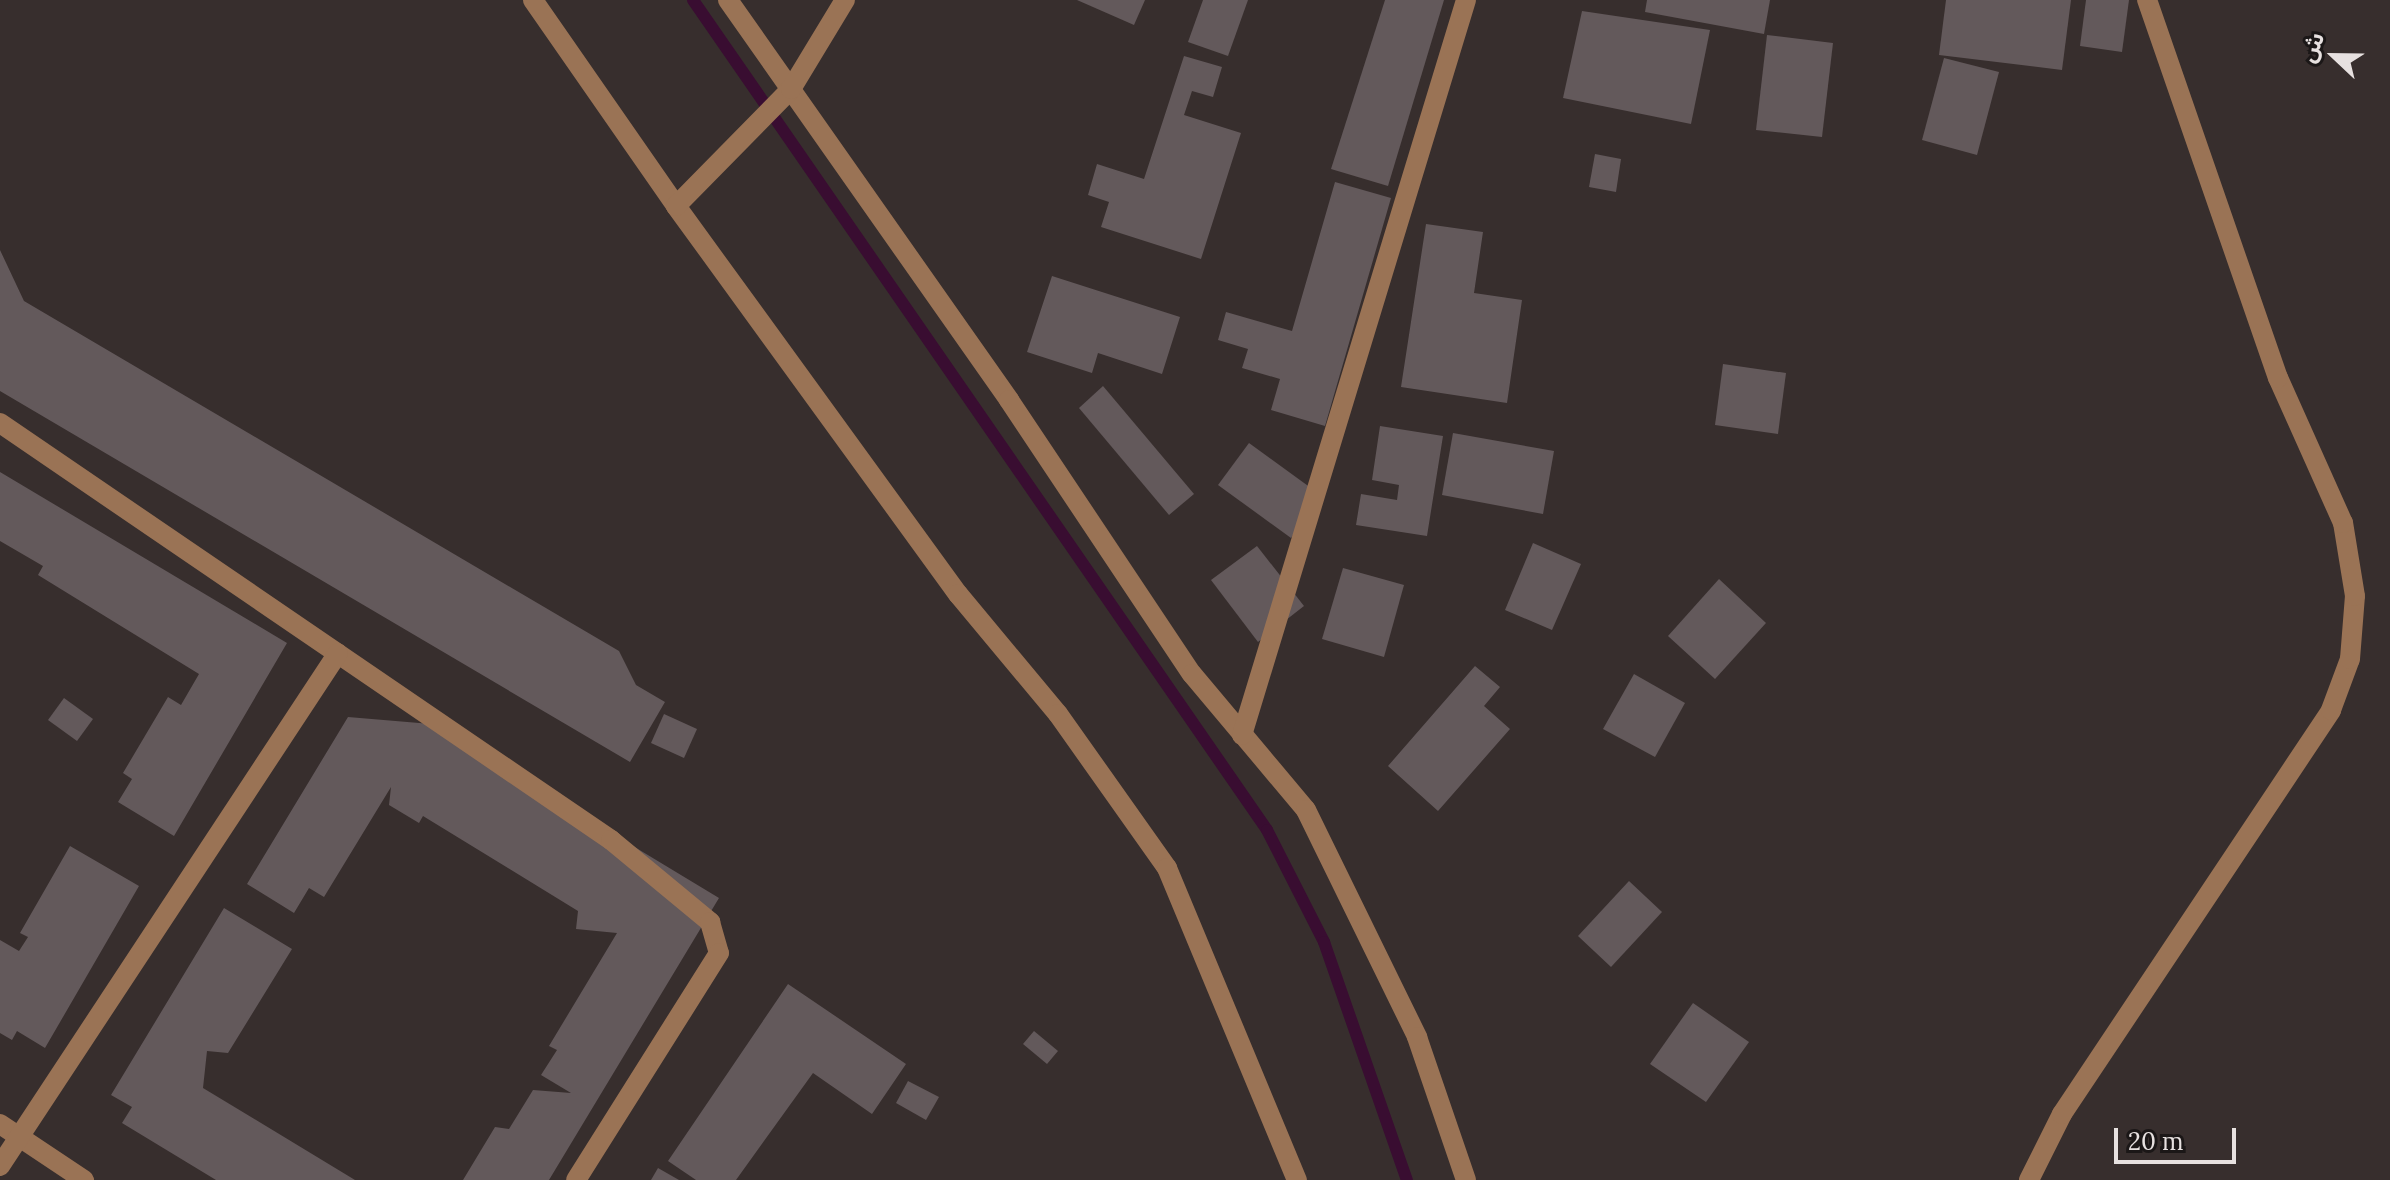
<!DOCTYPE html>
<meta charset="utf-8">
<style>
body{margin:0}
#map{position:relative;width:2390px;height:1180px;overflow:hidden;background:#372e2d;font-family:Lora,"Noto Sans Arabic",serif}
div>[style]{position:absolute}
.stream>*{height:12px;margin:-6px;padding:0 6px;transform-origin:6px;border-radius:6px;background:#390d31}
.building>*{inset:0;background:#63595b}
.minor>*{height:20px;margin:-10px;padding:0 10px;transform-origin:10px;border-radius:10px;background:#9a7355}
span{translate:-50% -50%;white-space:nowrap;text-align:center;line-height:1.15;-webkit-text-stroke:7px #1b1717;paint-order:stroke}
.north{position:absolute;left:2294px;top:16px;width:80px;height:80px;-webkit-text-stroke:6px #1b1717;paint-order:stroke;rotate:292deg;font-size:22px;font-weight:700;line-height:32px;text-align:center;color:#e7e1e0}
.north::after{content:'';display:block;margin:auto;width:28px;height:36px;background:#e7e1e0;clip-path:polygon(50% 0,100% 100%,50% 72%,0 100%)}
.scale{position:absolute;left:2114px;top:1128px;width:122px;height:36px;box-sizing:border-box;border:4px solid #e7e1e0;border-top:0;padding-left:10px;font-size:24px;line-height:28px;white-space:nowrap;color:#e7e1e0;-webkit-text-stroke:6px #1b1717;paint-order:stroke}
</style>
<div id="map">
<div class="stream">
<div style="left:693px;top:0;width:1009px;rotate:55.33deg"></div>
<div style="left:1267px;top:830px;width:126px;rotate:63deg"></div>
<div style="left:1324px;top:942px;width:252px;rotate:70.8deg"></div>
</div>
<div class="building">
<div style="clip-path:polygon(1077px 0,1145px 0,1134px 25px)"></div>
<div style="clip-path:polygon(1203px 0,1248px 0,1228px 56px,1188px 42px)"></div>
<div style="clip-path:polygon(1385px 0,1444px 0,1388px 186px,1331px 169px)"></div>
<div style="clip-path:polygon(1647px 0,1770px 0,1764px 34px,1645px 12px)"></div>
<div style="clip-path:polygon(1946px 0,2071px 0,2062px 70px,1939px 55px)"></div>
<div style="clip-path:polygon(2086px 0,2129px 0,2122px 52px,2080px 46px)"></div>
<div style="clip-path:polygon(1582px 11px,1710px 30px,1691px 124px,1563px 98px)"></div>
<div style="clip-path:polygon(1767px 35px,1833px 43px,1822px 137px,1756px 130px)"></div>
<div style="clip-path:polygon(1184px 56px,1222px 67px,1213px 97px,1192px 91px,1184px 115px,1241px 133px,1201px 259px,1101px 227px,1109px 202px,1088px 195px,1097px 164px,1144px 179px)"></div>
<div style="clip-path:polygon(1944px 58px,1999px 72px,1977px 155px,1922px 140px)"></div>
<div style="clip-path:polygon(1595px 154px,1621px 159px,1616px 192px,1589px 187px)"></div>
<div style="clip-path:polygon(1335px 182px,1391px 198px,1325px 426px,1271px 410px,1280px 379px,1242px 368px,1248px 349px,1218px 340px,1226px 312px,1292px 331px)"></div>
<div style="clip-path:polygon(1426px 224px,1483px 232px,1474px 293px,1522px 300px,1507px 403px,1401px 387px)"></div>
<div style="clip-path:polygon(0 250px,24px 301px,619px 651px,636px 685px,665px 702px,630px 762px,0 391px)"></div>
<div style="clip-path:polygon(1052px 276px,1180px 317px,1162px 374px,1098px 353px,1092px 373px,1027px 352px)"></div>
<div style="clip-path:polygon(1723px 364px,1786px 373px,1778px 434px,1715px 425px)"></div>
<div style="clip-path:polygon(1103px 386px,1194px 494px,1169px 515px,1079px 408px)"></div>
<div style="clip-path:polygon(1380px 426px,1443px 436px,1427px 536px,1356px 525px,1361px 494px,1397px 500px,1399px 485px,1372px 480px)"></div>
<div style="clip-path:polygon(1453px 433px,1554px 451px,1543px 514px,1442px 495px)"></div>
<div style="clip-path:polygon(1249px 443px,1322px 496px,1291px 538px,1218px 485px)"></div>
<div style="clip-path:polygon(0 472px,287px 643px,174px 836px,118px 802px,132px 779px,123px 773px,168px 697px,181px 705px,199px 674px,38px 575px,43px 566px,0 541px)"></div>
<div style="clip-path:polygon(1533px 543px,1581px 564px,1552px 630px,1505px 610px)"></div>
<div style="clip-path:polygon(1257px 546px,1304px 606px,1258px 642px,1211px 580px)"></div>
<div style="clip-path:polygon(1343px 568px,1404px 585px,1384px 657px,1322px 639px)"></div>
<div style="clip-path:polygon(1719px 579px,1766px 623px,1715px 679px,1668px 636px)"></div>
<div style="clip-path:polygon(1475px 666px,1500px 687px,1484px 706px,1510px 729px,1438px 811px,1388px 766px)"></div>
<div style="clip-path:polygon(1634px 674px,1685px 703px,1655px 757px,1603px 729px)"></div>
<div style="clip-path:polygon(64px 698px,93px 719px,77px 741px,48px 720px)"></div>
<div style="clip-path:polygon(664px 714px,697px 729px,684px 758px,651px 743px)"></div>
<div style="clip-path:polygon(348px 717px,431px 724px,719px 898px,549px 1180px,463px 1180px,495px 1127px,509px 1129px,533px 1090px,571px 1093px,541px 1075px,557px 1050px,549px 1046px,617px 933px,576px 929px,578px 911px,423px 816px,419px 823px,389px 805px,391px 787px,324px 897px,309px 888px,294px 913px,247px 884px)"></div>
<div style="clip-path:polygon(70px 846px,139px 886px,45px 1048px,17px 1031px,12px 1040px,0 1033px,0 940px,19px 951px,28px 937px,20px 933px)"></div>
<div style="clip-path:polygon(1629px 881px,1662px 912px,1611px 967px,1578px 936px)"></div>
<div style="clip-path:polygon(224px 908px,292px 949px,228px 1053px,207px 1051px,203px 1088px,355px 1180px,216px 1180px,122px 1123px,132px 1107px,111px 1095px)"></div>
<div style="clip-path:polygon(788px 984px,906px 1064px,872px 1114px,813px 1073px,736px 1180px,696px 1180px,668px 1161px)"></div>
<div style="clip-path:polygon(1693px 1003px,1749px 1042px,1706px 1102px,1650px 1064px)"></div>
<div style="clip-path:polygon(1034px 1031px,1058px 1051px,1047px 1064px,1023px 1044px)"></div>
<div style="clip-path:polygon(908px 1081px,939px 1097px,926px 1120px,896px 1103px)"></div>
<div style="clip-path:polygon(658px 1168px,679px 1180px,651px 1180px)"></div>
</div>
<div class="minor">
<div style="left:533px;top:0;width:251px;rotate:55.2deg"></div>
<div style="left:676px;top:206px;width:480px;rotate:54deg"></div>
<div style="left:958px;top:594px;width:156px;rotate:50.2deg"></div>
<div style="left:1058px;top:714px;width:189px;rotate:54.7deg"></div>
<div style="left:1167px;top:868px;width:338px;rotate:67.4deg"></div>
<div style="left:728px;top:0;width:489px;rotate:54.9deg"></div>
<div style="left:1009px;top:400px;width:329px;rotate:56.3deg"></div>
<div style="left:1192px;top:674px;width:177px;rotate:50deg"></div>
<div style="left:1306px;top:810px;width:253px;rotate:63.9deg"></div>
<div style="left:1417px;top:1037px;width:151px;rotate:71.1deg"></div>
<div style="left:676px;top:206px;width:164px;rotate:-45.5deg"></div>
<div style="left:791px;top:89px;width:104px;rotate:-58.8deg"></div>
<div style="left:0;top:423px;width:740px;rotate:34.31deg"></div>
<div style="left:611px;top:840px;width:129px;rotate:39.6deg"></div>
<div style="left:710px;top:922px;width:32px;rotate:74deg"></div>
<div style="left:719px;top:953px;width:268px;rotate:122.2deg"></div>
<div style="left:1242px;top:735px;width:768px;rotate:-73.05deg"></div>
<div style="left:0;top:1124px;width:101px;rotate:33.7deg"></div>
<div style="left:0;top:1166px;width:614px;rotate:-56.62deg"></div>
<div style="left:2029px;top:1180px;width:74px;rotate:-63.4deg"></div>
<div style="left:2062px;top:1114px;width:485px;rotate:-56.3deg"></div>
<div style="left:2331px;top:710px;width:54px;rotate:-69.6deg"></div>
<div style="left:2350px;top:659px;width:63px;rotate:-85.5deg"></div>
<div style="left:2355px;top:596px;width:74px;rotate:-99.3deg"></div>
<div style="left:2343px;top:523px;width:159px;rotate:-114.1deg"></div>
<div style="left:2278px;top:378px;width:400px;rotate:-109.1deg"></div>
</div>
<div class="north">ش</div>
<div class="scale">20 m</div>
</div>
